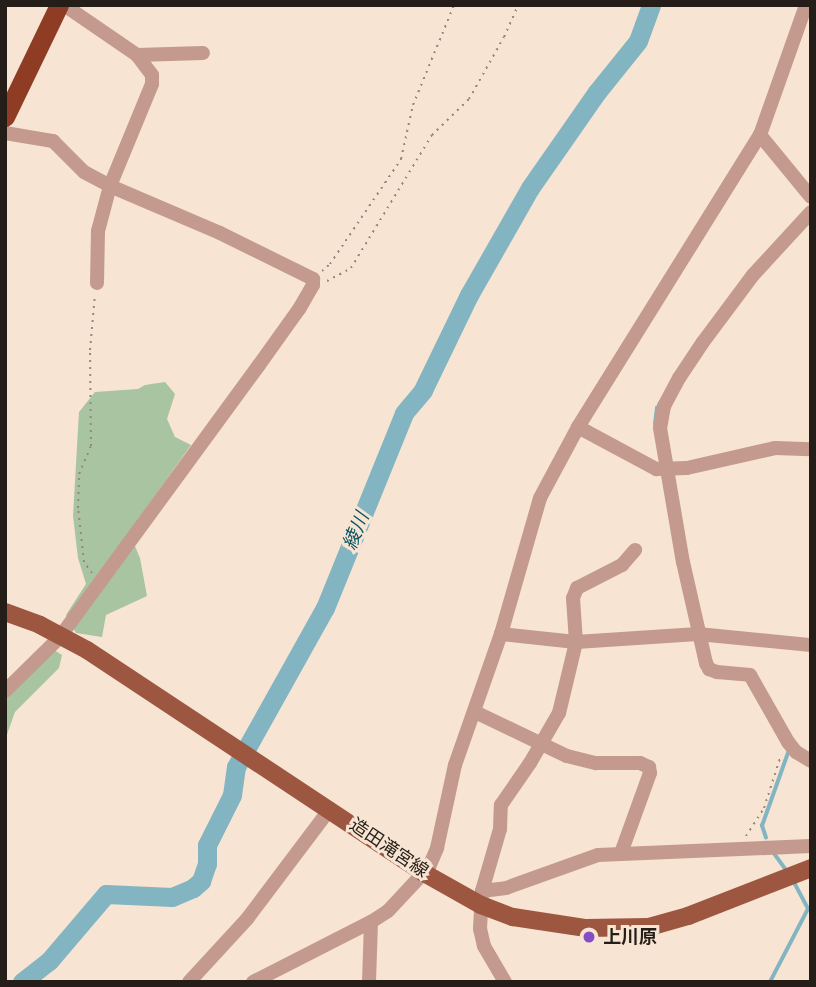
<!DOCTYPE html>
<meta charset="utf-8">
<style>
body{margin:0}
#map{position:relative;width:816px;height:987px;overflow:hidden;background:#f7e4d3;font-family:Mulish,"Noto Sans JP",sans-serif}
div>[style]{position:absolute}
.forest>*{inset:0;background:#a8c4a1}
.stream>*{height:3.5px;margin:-1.75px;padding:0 1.75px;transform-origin:1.75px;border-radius:1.75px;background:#82b5c1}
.river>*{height:19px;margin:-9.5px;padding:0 9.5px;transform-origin:9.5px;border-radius:9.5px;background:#82b5c1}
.path>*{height:2px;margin-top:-1px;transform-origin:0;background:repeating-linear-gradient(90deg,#96887c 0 2px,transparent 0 7px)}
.minor>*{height:14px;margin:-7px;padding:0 7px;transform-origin:7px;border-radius:7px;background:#c39a8d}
.major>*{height:18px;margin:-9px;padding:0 9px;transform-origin:9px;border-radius:9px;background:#9d5741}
.highway>*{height:19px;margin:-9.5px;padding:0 9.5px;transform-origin:9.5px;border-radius:9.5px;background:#8e3d24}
.dots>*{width:19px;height:19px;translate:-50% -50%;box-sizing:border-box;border:4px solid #f7e4d3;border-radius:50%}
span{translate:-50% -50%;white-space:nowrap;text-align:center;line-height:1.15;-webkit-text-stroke:6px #f7e4d3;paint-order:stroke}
.street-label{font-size:18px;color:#251e18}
.poi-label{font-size:18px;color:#251e18;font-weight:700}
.left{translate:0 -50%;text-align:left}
.water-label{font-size:19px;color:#095462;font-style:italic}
.frame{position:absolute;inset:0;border:7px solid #251e18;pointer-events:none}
</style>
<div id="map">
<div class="forest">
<div style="clip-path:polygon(165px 382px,175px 394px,167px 419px,175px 437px,191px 445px,129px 532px,140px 558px,147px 596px,106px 615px,102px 637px,76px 633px,66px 615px,86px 584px,78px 558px,73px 516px,79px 412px,95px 392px,138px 389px,145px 385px)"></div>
<div style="clip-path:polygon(51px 648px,62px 655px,59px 668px,15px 712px,5px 740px,5px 700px)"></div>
</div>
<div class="stream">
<div style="left:655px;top:424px;width:16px;rotate:-83deg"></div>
<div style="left:766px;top:838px;width:13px;rotate:-108deg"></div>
<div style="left:762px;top:826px;width:81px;rotate:-70.4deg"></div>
<div style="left:774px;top:853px;width:19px;rotate:54deg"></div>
<div style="left:770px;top:982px;width:82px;rotate:-62.5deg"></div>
<div style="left:808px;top:909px;width:27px;rotate:-118deg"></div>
</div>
<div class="river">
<div style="left:22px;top:982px;width:34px;rotate:-38deg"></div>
<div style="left:49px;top:961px;width:88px;rotate:-49.6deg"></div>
<div style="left:106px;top:894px;width:66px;rotate:2.6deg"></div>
<div style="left:172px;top:897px;width:23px;rotate:-23deg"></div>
<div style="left:193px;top:888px;width:11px;rotate:-41deg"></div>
<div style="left:201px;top:881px;width:18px;rotate:-71deg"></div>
<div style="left:207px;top:864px;width:19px;rotate:-90deg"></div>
<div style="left:207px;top:845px;width:56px;rotate:-63.4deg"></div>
<div style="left:232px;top:795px;width:28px;rotate:-82deg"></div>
<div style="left:236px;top:767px;width:182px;rotate:-60.8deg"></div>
<div style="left:325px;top:608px;width:210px;rotate:-67.9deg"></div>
<div style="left:404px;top:413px;width:30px;rotate:-50deg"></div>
<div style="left:423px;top:390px;width:106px;rotate:-64.2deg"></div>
<div style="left:469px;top:295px;width:123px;rotate:-60.3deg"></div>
<div style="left:530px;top:188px;width:117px;rotate:-55.1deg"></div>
<div style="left:597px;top:92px;width:65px;rotate:-51.2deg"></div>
<div style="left:638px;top:41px;width:38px;rotate:-70deg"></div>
</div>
<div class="path">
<div style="left:322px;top:271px;width:11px;rotate:-41deg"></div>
<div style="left:330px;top:264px;width:127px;rotate:-55.9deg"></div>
<div style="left:401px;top:159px;width:55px;rotate:-77.5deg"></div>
<div style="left:413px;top:105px;width:108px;rotate:-67.7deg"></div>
<div style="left:327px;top:281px;width:27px;rotate:-28deg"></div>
<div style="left:351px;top:268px;width:156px;rotate:-58.7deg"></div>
<div style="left:432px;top:135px;width:52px;rotate:-44.2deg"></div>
<div style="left:469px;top:99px;width:71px;rotate:-60.6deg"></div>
<div style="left:504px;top:37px;width:35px;rotate:-66deg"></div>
<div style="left:92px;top:573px;width:14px;rotate:-126deg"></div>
<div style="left:84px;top:562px;width:54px;rotate:-96.3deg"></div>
<div style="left:78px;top:508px;width:34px;rotate:-88deg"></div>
<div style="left:79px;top:474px;width:30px;rotate:-67deg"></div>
<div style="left:91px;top:446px;width:96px;rotate:-90.6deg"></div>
<div style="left:90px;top:350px;width:56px;rotate:-84.9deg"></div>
<div style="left:746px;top:836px;width:33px;rotate:-57deg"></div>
<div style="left:764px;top:808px;width:56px;rotate:-72.2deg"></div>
</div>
<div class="minor">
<div style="left:64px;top:5px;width:88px;rotate:34.4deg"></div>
<div style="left:137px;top:55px;width:25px;rotate:53deg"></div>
<div style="left:152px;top:75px;width:9px;rotate:90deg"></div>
<div style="left:152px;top:84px;width:110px;rotate:112.4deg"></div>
<div style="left:110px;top:186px;width:47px;rotate:104.9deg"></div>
<div style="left:98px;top:231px;width:52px;rotate:91.1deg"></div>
<div style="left:137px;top:55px;width:66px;rotate:-1.7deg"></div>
<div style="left:5px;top:133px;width:49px;rotate:9.5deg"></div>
<div style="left:53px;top:141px;width:44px;rotate:45deg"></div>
<div style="left:84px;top:172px;width:30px;rotate:28deg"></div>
<div style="left:110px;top:186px;width:120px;rotate:23.1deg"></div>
<div style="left:220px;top:233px;width:104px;rotate:26.3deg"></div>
<div style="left:313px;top:279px;width:6px;rotate:90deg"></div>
<div style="left:313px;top:285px;width:28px;rotate:120deg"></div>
<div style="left:299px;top:309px;width:69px;rotate:125.5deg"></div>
<div style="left:259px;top:365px;width:337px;rotate:126.2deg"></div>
<div style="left:60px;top:637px;width:77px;rotate:135.5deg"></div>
<div style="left:760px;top:135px;width:80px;rotate:50.6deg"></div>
<div style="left:811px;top:212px;width:86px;rotate:132.6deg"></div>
<div style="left:753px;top:275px;width:84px;rotate:126.7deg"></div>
<div style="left:703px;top:342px;width:43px;rotate:123.7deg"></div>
<div style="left:679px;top:378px;width:32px;rotate:118deg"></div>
<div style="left:664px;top:406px;width:22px;rotate:100deg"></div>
<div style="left:660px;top:428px;width:136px;rotate:80.3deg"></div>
<div style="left:683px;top:562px;width:104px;rotate:77.2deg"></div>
<div style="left:706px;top:663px;width:7px;rotate:63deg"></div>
<div style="left:709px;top:669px;width:9px;rotate:21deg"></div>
<div style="left:717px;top:672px;width:33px;rotate:5deg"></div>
<div style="left:750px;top:675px;width:77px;rotate:60.4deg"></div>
<div style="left:788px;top:742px;width:13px;rotate:51deg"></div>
<div style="left:796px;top:752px;width:17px;rotate:31deg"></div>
<div style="left:578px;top:427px;width:89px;rotate:28.3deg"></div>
<div style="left:656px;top:469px;width:31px;rotate:-2deg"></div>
<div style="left:687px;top:468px;width:90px;rotate:-12.8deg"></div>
<div style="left:775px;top:448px;width:36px;rotate:2deg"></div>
<div style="left:501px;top:634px;width:75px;rotate:6.1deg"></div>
<div style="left:576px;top:642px;width:122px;rotate:-3.8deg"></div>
<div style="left:698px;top:634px;width:114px;rotate:5.6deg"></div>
<div style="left:475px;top:712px;width:102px;rotate:25.6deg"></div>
<div style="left:567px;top:756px;width:30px;rotate:14deg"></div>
<div style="left:596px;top:763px;width:44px"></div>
<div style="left:640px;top:763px;width:10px;rotate:24deg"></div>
<div style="left:649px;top:767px;width:6px;rotate:81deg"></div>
<div style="left:650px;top:773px;width:85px;rotate:109.9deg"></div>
<div style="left:482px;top:891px;width:65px;rotate:-73.8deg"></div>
<div style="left:500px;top:829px;width:24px;rotate:-88deg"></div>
<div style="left:501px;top:805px;width:51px;rotate:-55.4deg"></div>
<div style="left:530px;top:763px;width:58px;rotate:-59.9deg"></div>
<div style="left:559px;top:713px;width:73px;rotate:-76.5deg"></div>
<div style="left:576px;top:642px;width:44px;rotate:-93.9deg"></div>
<div style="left:573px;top:598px;width:11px;rotate:-68deg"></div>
<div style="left:577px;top:588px;width:51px;rotate:-27.1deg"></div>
<div style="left:622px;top:565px;width:20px;rotate:-49deg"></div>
<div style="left:189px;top:982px;width:86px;rotate:-47.4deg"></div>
<div style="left:247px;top:919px;width:138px;rotate:-53deg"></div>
<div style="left:253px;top:982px;width:132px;rotate:-27deg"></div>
<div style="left:371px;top:922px;width:20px;rotate:-33deg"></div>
<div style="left:388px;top:911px;width:60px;rotate:-47deg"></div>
<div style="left:429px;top:867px;width:21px;rotate:-67deg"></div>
<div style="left:437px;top:848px;width:85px;rotate:-77.8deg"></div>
<div style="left:455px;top:765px;width:139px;rotate:-70.7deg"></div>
<div style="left:501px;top:634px;width:141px;rotate:-74deg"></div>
<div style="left:540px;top:498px;width:81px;rotate:-61.8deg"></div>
<div style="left:578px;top:427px;width:344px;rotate:-58.1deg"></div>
<div style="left:760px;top:135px;width:138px;rotate:-70.5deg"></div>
<div style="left:369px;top:982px;width:60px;rotate:-88.1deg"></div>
<div style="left:505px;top:982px;width:42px;rotate:-120.3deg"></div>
<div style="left:484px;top:946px;width:17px;rotate:-103deg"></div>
<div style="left:480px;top:929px;width:38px;rotate:-87deg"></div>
<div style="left:482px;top:891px;width:24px;rotate:-7deg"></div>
<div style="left:506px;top:888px;width:98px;rotate:-19.7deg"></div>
<div style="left:598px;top:855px;width:213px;rotate:-2.4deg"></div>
</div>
<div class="major">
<div style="left:5px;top:612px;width:37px;rotate:20deg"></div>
<div style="left:40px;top:625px;width:53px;rotate:28deg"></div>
<div style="left:87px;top:650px;width:404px;rotate:33.5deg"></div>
<div style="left:424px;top:873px;width:65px;rotate:29.3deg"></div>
<div style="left:481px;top:905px;width:34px;rotate:21deg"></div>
<div style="left:513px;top:917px;width:74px;rotate:8.6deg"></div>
<div style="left:586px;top:928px;width:63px;rotate:-0.9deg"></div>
<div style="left:649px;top:927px;width:41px;rotate:-15.8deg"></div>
<div style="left:688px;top:916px;width:132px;rotate:-21.3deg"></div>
</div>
<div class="highway">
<div style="left:5px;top:117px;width:124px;rotate:-64.3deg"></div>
</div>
<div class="dots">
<div style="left:589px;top:937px;background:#874dc4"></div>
</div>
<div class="street-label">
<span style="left:389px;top:848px;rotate:34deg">造田滝宮線</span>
</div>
<div class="poi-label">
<span class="left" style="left:603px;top:937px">上川原</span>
</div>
<div class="water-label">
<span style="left:356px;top:531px;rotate:-68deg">綾川</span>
</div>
<div class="frame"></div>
</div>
